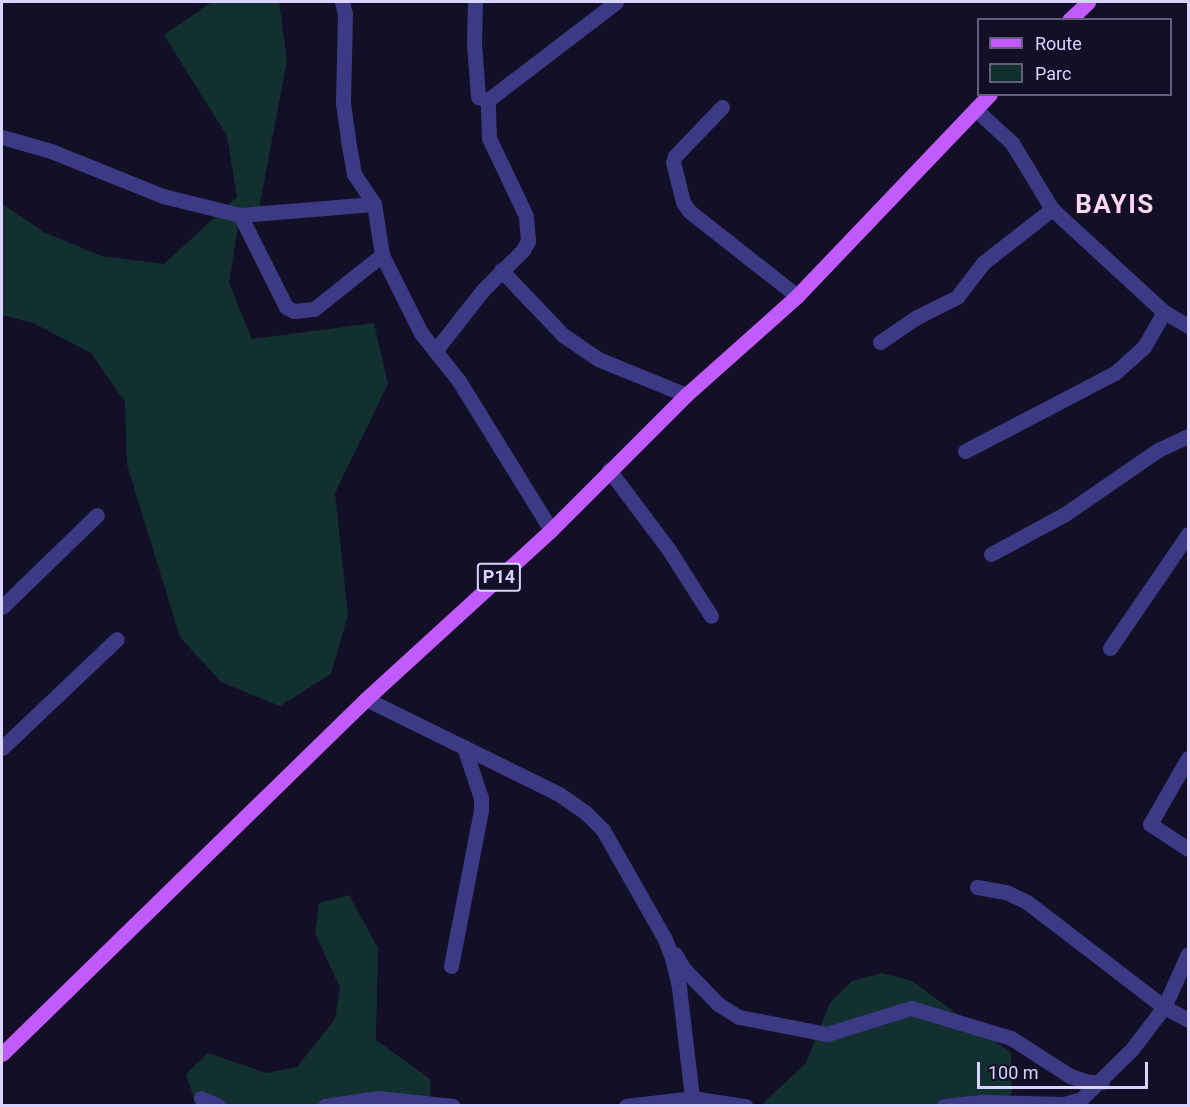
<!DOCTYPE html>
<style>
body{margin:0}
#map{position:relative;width:1190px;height:1107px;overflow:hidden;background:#130f26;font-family:Roboto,sans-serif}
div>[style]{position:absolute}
.green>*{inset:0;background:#12302f}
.minor>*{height:15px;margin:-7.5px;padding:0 7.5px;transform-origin:7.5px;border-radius:7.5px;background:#3d3a85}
.major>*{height:15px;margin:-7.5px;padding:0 7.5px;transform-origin:7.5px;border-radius:7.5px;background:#c25bff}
span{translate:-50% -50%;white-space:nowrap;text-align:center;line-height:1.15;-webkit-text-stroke:6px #130f26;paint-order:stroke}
.shield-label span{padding:2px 4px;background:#130f26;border:2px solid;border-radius:4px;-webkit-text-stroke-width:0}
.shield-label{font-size:18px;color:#d9d4ff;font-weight:700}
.district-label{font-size:26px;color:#ffd6f0;font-weight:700;letter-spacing:1.5px}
.frame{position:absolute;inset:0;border:3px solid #d9d4ff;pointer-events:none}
.legend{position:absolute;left:977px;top:18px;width:195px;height:78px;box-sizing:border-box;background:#130f26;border:2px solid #625e7d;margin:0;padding:8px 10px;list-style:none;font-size:18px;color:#d9d4ff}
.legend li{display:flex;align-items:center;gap:12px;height:30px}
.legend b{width:30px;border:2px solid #625e7d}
.scale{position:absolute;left:977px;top:1062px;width:171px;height:27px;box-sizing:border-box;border:3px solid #d9d4ff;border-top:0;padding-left:8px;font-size:18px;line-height:21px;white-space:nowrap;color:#d9d4ff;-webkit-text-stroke:4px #130f26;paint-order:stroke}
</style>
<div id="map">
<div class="green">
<div style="clip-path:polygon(212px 2px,279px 2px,287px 60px,258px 214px,240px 215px,229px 283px,252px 339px,374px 323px,388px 384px,335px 493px,348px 615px,331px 674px,280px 706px,221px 682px,180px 637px,127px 465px,125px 402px,91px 353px,33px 323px,2px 315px,2px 204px,44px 232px,101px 256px,164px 264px,237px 197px,227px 136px,164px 35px)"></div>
<div style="clip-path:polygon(349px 895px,378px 948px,376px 1040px,430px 1079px,431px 1103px,196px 1105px,186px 1074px,208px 1053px,266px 1073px,297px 1067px,335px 1019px,340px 988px,315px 933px,319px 903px)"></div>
<div style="clip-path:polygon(882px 973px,912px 981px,1011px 1053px,1012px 1093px,1003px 1105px,760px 1106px,806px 1063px,830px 1003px,852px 981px)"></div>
</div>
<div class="minor">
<div style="left:342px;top:2px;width:12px;rotate:76deg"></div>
<div style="left:345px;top:14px;width:89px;rotate:91.3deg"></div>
<div style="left:343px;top:103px;width:37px;rotate:82deg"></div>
<div style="left:348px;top:140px;width:35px;rotate:80deg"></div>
<div style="left:354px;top:174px;width:36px;rotate:56deg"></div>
<div style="left:374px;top:204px;width:52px;rotate:81.1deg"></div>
<div style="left:382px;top:255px;width:87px;rotate:63.4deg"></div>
<div style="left:421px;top:333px;width:61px;rotate:51.6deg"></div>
<div style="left:459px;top:381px;width:175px;rotate:58.3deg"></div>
<div style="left:488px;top:100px;width:161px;rotate:-37.4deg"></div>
<div style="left:722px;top:107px;width:68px;rotate:133.8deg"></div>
<div style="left:675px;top:156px;width:6px;rotate:108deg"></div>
<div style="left:673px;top:162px;width:41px;rotate:76deg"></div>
<div style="left:683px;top:202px;width:11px;rotate:56deg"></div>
<div style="left:689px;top:211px;width:137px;rotate:38.2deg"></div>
<div style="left:975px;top:109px;width:50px;rotate:42.6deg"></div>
<div style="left:1012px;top:143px;width:77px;rotate:58.8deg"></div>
<div style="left:1052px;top:209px;width:152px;rotate:42.6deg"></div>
<div style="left:1164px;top:312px;width:28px;rotate:30deg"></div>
<div style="left:2px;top:137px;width:51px;rotate:15.9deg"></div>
<div style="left:51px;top:151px;width:121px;rotate:21.9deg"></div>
<div style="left:163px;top:196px;width:79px;rotate:13.9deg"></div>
<div style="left:240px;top:215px;width:134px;rotate:-4.7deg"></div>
<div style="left:240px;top:215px;width:103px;rotate:63.4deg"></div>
<div style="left:286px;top:307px;width:9px;rotate:27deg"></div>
<div style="left:294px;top:311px;width:20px;rotate:-6deg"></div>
<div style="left:314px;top:309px;width:87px;rotate:-38.5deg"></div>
<div style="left:501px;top:270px;width:90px;rotate:46.4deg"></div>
<div style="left:563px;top:335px;width:42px;rotate:34.4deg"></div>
<div style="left:598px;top:359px;width:95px;rotate:22.2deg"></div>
<div style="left:880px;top:342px;width:45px;rotate:-34deg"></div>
<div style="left:917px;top:317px;width:45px;rotate:-26.6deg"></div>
<div style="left:957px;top:297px;width:43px;rotate:-52.6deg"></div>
<div style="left:983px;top:263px;width:88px;rotate:-38deg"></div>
<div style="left:435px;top:351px;width:78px;rotate:-51.8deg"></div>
<div style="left:483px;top:290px;width:57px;rotate:-45deg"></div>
<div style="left:523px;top:250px;width:10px;rotate:-61deg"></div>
<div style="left:528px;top:241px;width:25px;rotate:-95deg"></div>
<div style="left:526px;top:216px;width:86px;rotate:-115.4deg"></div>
<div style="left:489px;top:138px;width:38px;rotate:-92deg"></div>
<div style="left:488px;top:100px;width:10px;rotate:-163deg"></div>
<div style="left:478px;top:97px;width:55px;rotate:-94.2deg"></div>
<div style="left:474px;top:42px;width:40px;rotate:-88.6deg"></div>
<div style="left:965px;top:451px;width:169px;rotate:-27.5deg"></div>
<div style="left:1115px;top:373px;width:39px;rotate:-42deg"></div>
<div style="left:1144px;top:347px;width:40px;rotate:-60.3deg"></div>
<div style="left:609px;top:470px;width:100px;rotate:53.1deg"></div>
<div style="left:669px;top:550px;width:78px;rotate:57.5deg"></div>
<div style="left:991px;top:554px;width:84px;rotate:-28.4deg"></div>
<div style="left:1065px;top:514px;width:113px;rotate:-34.5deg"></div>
<div style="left:1158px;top:450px;width:33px;rotate:-25deg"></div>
<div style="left:2px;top:607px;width:132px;rotate:-44.1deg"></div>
<div style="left:1110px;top:648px;width:138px;rotate:-55.6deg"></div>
<div style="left:366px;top:699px;width:215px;rotate:26.2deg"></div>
<div style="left:559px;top:794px;width:33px;rotate:35deg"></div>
<div style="left:586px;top:813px;width:24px;rotate:45deg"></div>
<div style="left:603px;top:830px;width:125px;rotate:60.4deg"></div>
<div style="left:665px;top:939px;width:23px;rotate:70deg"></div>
<div style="left:673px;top:961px;width:27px;rotate:77deg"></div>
<div style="left:679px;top:987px;width:120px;rotate:83.3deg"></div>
<div style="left:2px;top:748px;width:158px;rotate:-43.5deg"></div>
<div style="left:1188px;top:758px;width:76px;rotate:119.9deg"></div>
<div style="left:1150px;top:824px;width:45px;rotate:33.3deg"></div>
<div style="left:977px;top:887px;width:29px;rotate:10deg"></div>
<div style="left:1006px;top:892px;width:23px;rotate:25deg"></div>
<div style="left:1027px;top:902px;width:173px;rotate:37.5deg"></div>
<div style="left:1164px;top:1007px;width:27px;rotate:28deg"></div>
<div style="left:675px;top:954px;width:17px;rotate:59deg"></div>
<div style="left:684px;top:969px;width:49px;rotate:45.8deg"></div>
<div style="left:718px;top:1004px;width:25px;rotate:32deg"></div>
<div style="left:739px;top:1017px;width:90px;rotate:10.9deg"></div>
<div style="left:827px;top:1034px;width:88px;rotate:-17.2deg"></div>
<div style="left:911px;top:1008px;width:104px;rotate:16.7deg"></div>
<div style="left:1011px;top:1038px;width:70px;rotate:32.8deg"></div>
<div style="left:1070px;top:1076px;width:20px;rotate:18deg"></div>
<div style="left:1089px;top:1082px;width:13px"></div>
<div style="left:451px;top:966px;width:159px;rotate:-79.1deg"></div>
<div style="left:481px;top:810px;width:12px;rotate:-90deg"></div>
<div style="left:481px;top:798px;width:54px;rotate:-108.4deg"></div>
<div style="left:201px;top:1098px;width:19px;rotate:25deg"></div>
<div style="left:325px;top:1106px;width:54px;rotate:-8.6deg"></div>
<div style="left:378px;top:1098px;width:75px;rotate:6.1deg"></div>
<div style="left:626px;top:1106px;width:66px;rotate:-6.9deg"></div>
<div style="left:692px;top:1098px;width:54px;rotate:8.6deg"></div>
<div style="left:944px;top:1106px;width:38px;rotate:-6deg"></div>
<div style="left:982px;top:1102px;width:82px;rotate:1.4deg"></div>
<div style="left:1064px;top:1104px;width:18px;rotate:-16deg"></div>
<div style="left:1081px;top:1099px;width:71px;rotate:-44.4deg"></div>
<div style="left:1132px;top:1049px;width:53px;rotate:-52.7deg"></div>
<div style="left:1164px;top:1007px;width:58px;rotate:-65.6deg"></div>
</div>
<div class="major">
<div style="left:1069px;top:20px;width:26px;rotate:-43deg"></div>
<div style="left:2px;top:1054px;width:508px;rotate:-44.28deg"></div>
<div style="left:366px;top:699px;width:251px;rotate:-42.4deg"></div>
<div style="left:551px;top:530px;width:191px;rotate:-45deg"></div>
<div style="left:686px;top:395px;width:149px;rotate:-41.7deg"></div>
<div style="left:797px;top:296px;width:279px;rotate:-46.3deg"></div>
</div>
<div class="shield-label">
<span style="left:499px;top:577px">P14</span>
</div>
<div class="district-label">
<span style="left:1115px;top:205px">BAYIS</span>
</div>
<div class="frame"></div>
<ul class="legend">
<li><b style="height:8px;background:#c25bff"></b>Route</li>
<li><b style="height:16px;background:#12302f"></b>Parc</li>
</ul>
<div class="scale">100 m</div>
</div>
